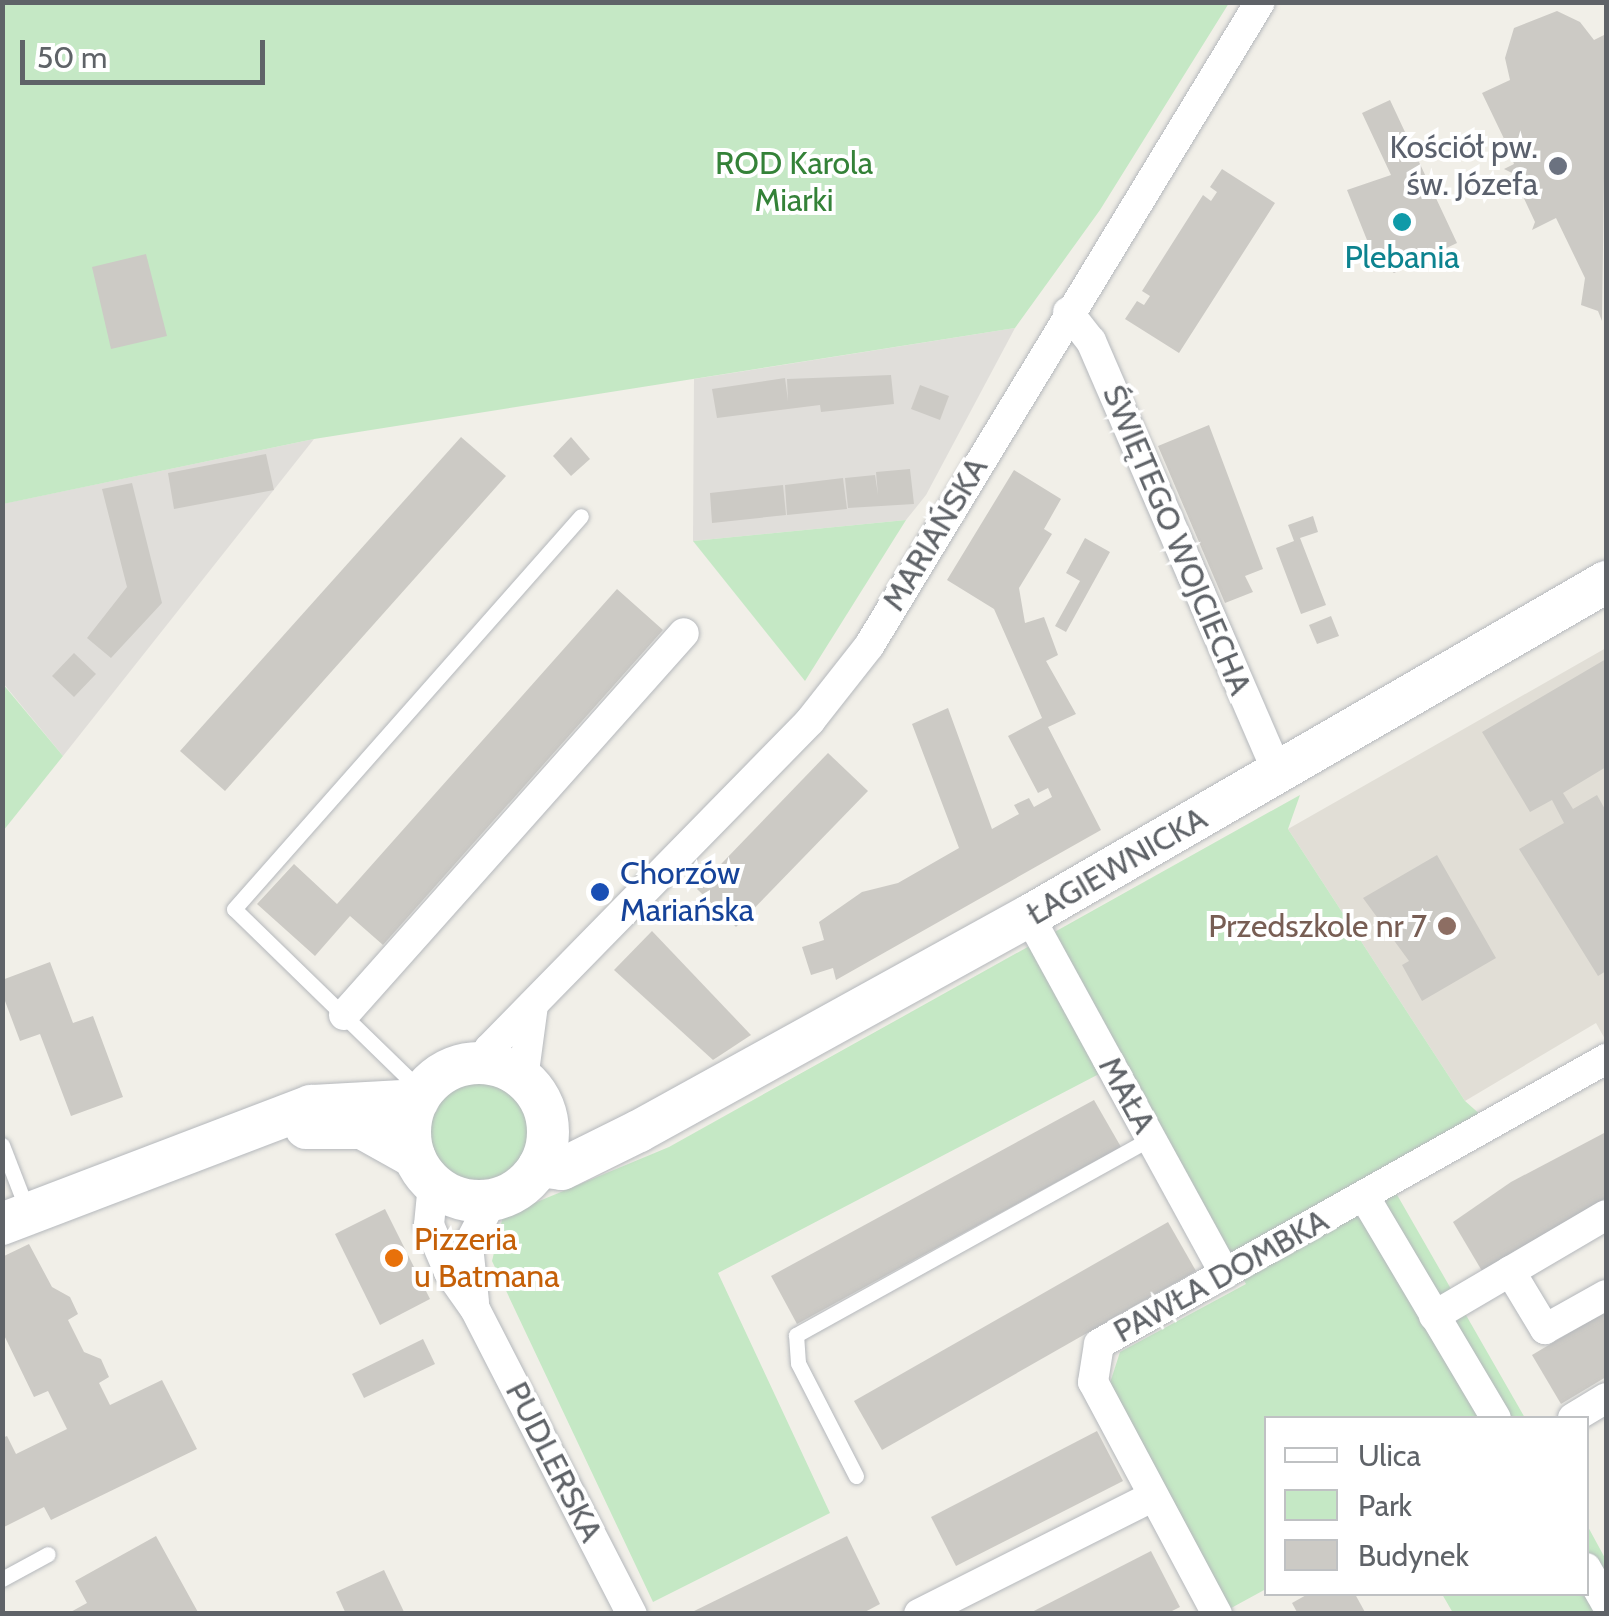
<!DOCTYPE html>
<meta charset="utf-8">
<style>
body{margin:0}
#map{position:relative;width:1609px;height:1616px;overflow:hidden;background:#f1efe8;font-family:Cabin,sans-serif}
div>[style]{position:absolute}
.industrial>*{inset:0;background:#e0deda}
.education>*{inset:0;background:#e1ded6}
.green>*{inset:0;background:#c5e8c5}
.round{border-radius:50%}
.building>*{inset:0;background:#cccac5}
.roads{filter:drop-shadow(0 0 2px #b5b8bc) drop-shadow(0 0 2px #b5b8bc)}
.lane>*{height:15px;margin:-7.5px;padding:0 7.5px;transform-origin:7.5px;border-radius:7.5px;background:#fff}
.street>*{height:30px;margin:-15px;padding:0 15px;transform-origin:15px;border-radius:15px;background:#fff}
.secondary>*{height:42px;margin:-21px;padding:0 21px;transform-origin:21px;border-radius:21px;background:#fff}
.secondary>.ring{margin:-21px;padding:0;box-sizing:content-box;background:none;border:42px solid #fff;border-radius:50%}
.dots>*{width:28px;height:28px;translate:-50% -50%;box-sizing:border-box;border:5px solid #fff;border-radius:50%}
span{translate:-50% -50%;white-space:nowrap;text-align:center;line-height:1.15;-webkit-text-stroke:8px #fff;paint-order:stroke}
.worship-label{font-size:32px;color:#5b616d}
.right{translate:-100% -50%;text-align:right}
.park-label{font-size:32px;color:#348238}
.culture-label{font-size:32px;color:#0d838f}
.street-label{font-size:32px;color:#5f6368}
.transit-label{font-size:32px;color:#164399}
.left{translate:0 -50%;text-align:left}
.education-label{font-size:32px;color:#785e54}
.food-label{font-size:32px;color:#c56008}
.frame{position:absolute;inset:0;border:5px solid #5f6368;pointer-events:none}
.legend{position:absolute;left:1264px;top:1416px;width:325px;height:180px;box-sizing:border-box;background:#fff;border:2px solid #bfc1c3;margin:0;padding:12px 18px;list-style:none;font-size:30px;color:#5f6368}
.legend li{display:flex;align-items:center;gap:20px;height:50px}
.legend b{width:50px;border:2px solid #bfc1c3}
.scale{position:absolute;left:20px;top:40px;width:245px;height:45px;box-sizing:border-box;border:5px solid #5f6368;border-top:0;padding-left:12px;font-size:30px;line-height:35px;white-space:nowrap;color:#5f6368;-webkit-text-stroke:8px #fff;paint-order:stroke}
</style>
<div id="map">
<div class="industrial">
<div style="clip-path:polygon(1015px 328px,926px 495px,906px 520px,693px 541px,694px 379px)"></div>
<div style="clip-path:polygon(314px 439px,63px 756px,3px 683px,2px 504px)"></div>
</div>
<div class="education">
<div style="clip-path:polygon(1606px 648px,1606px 1041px,1596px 1023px,1465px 1101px,1288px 829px)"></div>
</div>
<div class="green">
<div style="clip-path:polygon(2px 3px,1229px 3px,1100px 210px,1015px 328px,314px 439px,3px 504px)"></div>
<div style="clip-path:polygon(906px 520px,805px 681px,693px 541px)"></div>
<div style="clip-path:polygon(2px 683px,63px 756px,3px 831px,2px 831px)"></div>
<div style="clip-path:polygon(1300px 795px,1288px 829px,1465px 1101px,1501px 1133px,1396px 1193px,1525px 1418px,1266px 1418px,1266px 1589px,1222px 1613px,1109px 1386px,1120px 1352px,1246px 1284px,1122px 1062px,718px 1273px,830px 1513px,653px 1602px,492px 1261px,503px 1216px,669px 1147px)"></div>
<div class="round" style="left:428px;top:1078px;width:104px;height:104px"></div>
<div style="clip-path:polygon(1587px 1525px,1606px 1560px,1606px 1613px,1453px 1613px,1442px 1594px,1586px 1594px)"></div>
</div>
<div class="building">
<div style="clip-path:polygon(1557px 11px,1580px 22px,1594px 40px,1606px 34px,1602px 321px,1598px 311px,1581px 305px,1585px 278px,1556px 218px,1532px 230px,1535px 222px,1512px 173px,1504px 169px,1514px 164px,1508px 147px,1482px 93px,1510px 80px,1505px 58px,1514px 28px)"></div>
<div style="clip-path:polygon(1390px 100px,1457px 243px,1394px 273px,1375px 260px,1347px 190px,1391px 175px,1362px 113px)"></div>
<div style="clip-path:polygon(1222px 169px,1275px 203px,1179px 353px,1125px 319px,1137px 301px,1144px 305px,1150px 296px,1142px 291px,1203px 195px,1211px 201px,1217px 192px,1210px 187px)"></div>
<div style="clip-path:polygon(146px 254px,167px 336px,111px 349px,92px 267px)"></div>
<div style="clip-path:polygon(891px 375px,894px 404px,821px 412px,820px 405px,717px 418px,712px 389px,785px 378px,788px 401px,787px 379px)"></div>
<div style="clip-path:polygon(920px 385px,949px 396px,940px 420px,911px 409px)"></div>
<div style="clip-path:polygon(1209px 425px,1263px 569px,1245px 576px,1253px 592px,1225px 603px,1158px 446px)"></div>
<div style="clip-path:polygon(461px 437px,506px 476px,225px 791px,180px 751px)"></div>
<div style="clip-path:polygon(571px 437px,590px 459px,571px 476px,553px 456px)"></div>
<div style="clip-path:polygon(266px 454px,274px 490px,174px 509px,168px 473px)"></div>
<div style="clip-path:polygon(910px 469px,914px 504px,848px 508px,845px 478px,875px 475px,878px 495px,876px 472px)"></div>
<div style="clip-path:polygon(1014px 470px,1061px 499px,1044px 529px,1052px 534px,1019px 588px,1025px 623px,1044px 617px,1058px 655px,1046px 661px,1076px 714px,1048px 727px,1101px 830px,836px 980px,833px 968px,811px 975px,802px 947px,824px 940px,819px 922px,862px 892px,898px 883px,959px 848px,912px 724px,948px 708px,992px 829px,1019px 814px,1014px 805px,1029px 798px,1034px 807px,1052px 797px,1048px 788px,1038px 793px,1008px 736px,1042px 718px,994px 609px,947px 580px)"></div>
<div style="clip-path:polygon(843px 478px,847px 509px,787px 515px,785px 485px)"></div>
<div style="clip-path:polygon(132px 483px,162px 603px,111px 658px,87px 638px,127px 587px,102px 489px)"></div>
<div style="clip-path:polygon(783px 485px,786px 515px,712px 523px,710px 493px)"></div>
<div style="clip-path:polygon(1313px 516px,1318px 532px,1300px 538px,1326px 605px,1301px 614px,1276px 548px,1294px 541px,1288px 525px)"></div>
<div style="clip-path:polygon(1085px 538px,1110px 552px,1066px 632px,1055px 626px,1080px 581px,1066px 573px)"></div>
<div style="clip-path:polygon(617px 589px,663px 630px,383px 945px,350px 916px,315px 956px,257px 904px,294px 864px,337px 904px)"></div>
<div style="clip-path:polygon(1331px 616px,1339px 636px,1317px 644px,1309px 625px)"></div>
<div style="clip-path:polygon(74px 653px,96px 674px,74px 697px,52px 676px)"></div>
<div style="clip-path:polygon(1606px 659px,1606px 767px,1563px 793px,1573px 809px,1597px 795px,1606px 811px,1606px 971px,1598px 976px,1519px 849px,1564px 823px,1552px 800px,1530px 812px,1482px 732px)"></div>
<div style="clip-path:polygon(828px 753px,868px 791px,736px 927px,697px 889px)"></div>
<div style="clip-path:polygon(1437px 855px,1496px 958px,1422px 1001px,1402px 965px,1409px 961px,1363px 898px)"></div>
<div style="clip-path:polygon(652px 931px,751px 1035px,713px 1060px,614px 970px)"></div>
<div style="clip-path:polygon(50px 962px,73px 1023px,93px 1016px,123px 1097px,71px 1116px,40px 1034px,20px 1041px,2px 993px,2px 980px)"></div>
<div style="clip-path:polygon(1094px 1100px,1121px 1147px,797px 1324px,771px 1276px)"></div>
<div style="clip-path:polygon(1606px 1132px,1606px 1198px,1482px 1271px,1453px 1222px,1511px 1182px)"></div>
<div style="clip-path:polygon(385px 1209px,430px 1299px,380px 1325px,335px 1234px)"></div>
<div style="clip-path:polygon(1168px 1222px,1196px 1271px,882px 1450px,854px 1401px)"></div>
<div style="clip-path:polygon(29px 1244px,52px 1287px,70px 1297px,78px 1314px,68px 1320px,84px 1352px,101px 1359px,109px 1377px,99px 1383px,110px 1405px,162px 1380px,197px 1449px,51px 1520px,44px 1507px,2px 1528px,2px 1438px,7px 1436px,16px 1454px,67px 1429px,48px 1391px,34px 1397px,2px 1331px,2px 1257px)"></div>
<div style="clip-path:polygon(1606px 1311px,1606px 1377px,1561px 1404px,1532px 1355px)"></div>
<div style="clip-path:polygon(423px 1339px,435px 1364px,364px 1398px,352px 1374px)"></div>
<div style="clip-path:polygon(1097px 1431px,1123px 1481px,956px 1566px,931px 1517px)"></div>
<div style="clip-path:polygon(156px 1536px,199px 1614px,67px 1614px,87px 1603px,75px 1581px)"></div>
<div style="clip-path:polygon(847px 1536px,880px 1604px,861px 1614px,688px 1614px)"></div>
<div style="clip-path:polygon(1151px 1551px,1180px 1607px,1166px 1614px,1028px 1614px)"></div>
<div style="clip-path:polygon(384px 1570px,405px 1614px,346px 1614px,336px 1592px)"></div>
<div style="clip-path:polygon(1308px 1594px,1355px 1594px,1366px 1614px,1298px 1614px,1292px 1603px)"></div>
</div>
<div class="roads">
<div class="lane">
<div style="left:416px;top:1095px;width:16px;rotate:-112deg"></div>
<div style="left:410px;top:1080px;width:245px;rotate:-135.8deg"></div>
<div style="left:234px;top:909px;width:524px;rotate:-48.56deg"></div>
<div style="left:2px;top:1145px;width:72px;rotate:68.8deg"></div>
<div style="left:856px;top:1476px;width:127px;rotate:-117.2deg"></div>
<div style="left:798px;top:1363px;width:28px;rotate:-94deg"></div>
<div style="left:796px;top:1335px;width:406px;rotate:-29deg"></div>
<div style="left:2px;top:1579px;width:52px;rotate:-28.5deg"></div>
</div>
<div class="street">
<div style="left:1068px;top:312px;width:37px;rotate:52deg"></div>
<div style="left:1091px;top:341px;width:472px;rotate:66.6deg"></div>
<div style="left:1029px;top:916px;width:408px;rotate:61.3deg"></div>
<div style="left:344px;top:1015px;width:511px;rotate:-48.33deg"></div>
<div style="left:482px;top:1063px;width:16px;rotate:-63deg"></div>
<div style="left:489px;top:1049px;width:459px;rotate:-45.6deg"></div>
<div style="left:810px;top:721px;width:95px;rotate:-51.8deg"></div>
<div style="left:869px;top:646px;width:753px;rotate:-58.74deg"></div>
<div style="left:523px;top:1079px;width:75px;rotate:-82.3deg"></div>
<div style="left:433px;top:1184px;width:41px;rotate:95.6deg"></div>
<div style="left:429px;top:1225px;width:51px;rotate:66.9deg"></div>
<div style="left:449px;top:1272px;width:45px;rotate:54.9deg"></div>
<div style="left:475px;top:1309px;width:343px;rotate:62.8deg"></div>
<div style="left:1364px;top:1196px;width:258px;rotate:59.3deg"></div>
<div style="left:1510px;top:1271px;width:68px;rotate:58.9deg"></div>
<div style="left:1545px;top:1329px;width:70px;rotate:-29.1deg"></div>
<div style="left:474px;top:1302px;width:56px;rotate:-96.1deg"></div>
<div style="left:468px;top:1246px;width:52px;rotate:-62.4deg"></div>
<div style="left:1434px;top:1316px;width:199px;rotate:-30.4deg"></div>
<div style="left:1573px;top:1418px;width:39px;rotate:-31deg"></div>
<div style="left:1586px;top:1568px;width:40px;rotate:60.3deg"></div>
<div style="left:919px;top:1614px;width:261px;rotate:-26.7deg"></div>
<div style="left:1217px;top:1614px;width:263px;rotate:-118.1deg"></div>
<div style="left:1093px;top:1382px;width:38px;rotate:-81deg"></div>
<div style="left:1099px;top:1344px;width:582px;rotate:-29.34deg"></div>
</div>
<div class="secondary">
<div class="ring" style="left:410px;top:1063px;width:96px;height:96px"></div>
<div style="left:306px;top:1128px;width:56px"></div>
<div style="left:362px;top:1128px;width:60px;rotate:29.1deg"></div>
<div style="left:539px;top:1166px;width:23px;rotate:7deg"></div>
<div style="left:562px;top:1169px;width:86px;rotate:-26.3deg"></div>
<div style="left:639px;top:1131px;width:445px;rotate:-28.9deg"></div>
<div style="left:1029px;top:916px;width:667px;rotate:-30.06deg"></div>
<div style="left:2px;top:1224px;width:331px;rotate:-20.9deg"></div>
<div style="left:311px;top:1106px;width:107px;rotate:-3.2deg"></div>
</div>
</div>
<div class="dots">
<div style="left:1558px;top:166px;background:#6b7280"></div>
<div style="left:1402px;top:222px;background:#0f9aa8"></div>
<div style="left:600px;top:892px;background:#1a4fb4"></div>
<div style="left:1447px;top:926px;background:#8d6e63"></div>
<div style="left:394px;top:1258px;background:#e8710a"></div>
</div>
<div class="worship-label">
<span class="right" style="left:1538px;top:166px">Kościół pw.<br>św. Józefa</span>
</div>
<div class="park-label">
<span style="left:794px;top:182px">ROD Karola<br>Miarki</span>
</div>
<div class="culture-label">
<span style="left:1402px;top:257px">Plebania</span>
</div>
<div class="street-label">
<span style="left:935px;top:534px;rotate:-59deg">MARIAŃSKA</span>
<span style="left:1177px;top:540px;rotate:67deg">ŚWIĘTEGO WOJCIECHA</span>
<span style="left:1117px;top:866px;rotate:-30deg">ŁAGIEWNICKA</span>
<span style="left:1127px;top:1095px;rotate:61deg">MAŁA</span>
<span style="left:1221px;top:1276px;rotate:-29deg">PAWŁA DOMBKA</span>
<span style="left:554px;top:1462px;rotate:63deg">PUDLERSKA</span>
</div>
<div class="transit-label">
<span class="left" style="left:620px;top:892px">Chorzów<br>Mariańska</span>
</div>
<div class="education-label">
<span class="right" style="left:1427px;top:926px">Przedszkole nr 7</span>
</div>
<div class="food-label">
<span class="left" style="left:414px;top:1258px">Pizzeria<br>u Batmana</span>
</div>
<div class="frame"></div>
<ul class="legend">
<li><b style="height:12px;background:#fff"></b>Ulica</li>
<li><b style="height:28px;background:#c5e8c5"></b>Park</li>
<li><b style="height:28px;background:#cccac5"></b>Budynek</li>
</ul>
<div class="scale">50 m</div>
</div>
